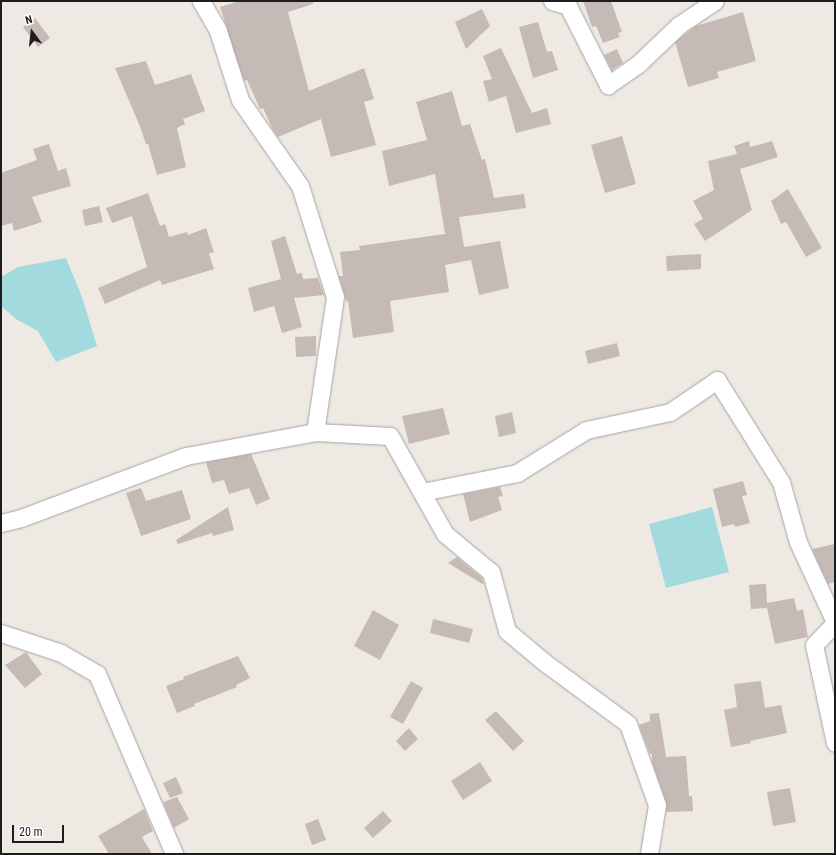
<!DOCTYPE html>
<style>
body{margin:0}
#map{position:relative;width:836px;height:855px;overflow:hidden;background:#efe9e3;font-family:"Roboto Condensed",sans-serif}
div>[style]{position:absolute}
.water>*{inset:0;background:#a2dadd}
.building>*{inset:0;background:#c6bab6}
.roads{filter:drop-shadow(0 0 1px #a4a4a4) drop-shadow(0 0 1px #a4a4a4)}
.street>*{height:17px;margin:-8.5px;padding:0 8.5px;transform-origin:8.5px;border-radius:8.5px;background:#fff}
span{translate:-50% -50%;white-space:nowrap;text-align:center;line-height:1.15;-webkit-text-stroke:3px #fff;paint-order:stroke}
.frame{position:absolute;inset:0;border:2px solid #1d1d1d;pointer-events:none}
.north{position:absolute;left:12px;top:12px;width:40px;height:40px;-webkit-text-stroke:3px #fff;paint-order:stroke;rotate:345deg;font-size:11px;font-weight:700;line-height:16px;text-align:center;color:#1d1d1d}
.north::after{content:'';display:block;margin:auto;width:14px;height:18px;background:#1d1d1d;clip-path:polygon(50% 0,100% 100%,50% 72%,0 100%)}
.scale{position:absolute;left:12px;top:825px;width:52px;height:18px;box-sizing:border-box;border:2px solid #1d1d1d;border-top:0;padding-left:5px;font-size:12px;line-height:14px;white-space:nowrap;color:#1d1d1d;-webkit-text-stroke:3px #fff;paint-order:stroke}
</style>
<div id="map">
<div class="water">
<div style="clip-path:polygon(66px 258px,82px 297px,97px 346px,56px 362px,38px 331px,16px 319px,1px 306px,1px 277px,18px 267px)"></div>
<div style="clip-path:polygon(712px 507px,729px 572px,666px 588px,649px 524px)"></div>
</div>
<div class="building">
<div style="clip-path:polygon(239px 1px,313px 1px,313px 4px,288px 12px,309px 91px,364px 68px,374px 99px,364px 102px,376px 145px,331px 157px,321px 119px,278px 137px,272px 128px,263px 108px,260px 109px,247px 80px,244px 81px,220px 7px)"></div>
<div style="clip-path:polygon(583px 1px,611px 1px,622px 32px,618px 33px,620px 37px,603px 43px,596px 26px,592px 27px)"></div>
<div style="clip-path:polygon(482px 9px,490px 26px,466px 49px,455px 22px)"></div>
<div style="clip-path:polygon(743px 12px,756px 61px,717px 72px,719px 78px,688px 87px,675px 42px,696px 26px)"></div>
<div style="clip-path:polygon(35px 18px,50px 38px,38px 47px,23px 27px)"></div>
<div style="clip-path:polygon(538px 22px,547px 52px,552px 51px,558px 70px,533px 78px,519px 27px)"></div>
<div style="clip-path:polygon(501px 48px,532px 113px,547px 108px,551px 124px,516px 133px,506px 96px,489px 102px,483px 81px,492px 79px,483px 56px)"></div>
<div style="clip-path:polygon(617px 49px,623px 63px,612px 70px,604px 55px)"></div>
<div style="clip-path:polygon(146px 61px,155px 85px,191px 74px,205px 111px,183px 119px,185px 124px,177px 128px,186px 167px,157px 175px,148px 144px,146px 144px,139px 124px,115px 68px)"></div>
<div style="clip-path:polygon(452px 91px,462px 126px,470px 124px,482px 160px,485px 159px,494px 198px,524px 194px,526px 208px,459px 217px,464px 247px,500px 241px,509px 288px,479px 295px,471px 260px,445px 265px,449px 292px,390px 301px,394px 332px,353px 338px,348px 301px,346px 301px,339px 276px,343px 276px,340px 252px,360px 250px,359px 246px,445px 234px,435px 174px,389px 186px,382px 151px,427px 140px,416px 102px)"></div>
<div style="clip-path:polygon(622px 136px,636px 184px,605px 193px,591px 145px)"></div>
<div style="clip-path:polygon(749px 141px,750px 147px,772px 141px,778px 157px,740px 169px,752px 210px,705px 241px,694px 224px,703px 219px,693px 201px,714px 190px,708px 161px,737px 154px,734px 146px)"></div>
<div style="clip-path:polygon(49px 144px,58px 171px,66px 168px,71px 186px,32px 197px,42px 222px,14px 231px,12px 223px,1px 226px,1px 173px,37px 160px,33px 149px)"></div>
<div style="clip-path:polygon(788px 189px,822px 248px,806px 257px,786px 222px,781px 224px,771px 201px)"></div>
<div style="clip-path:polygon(148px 193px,160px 226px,165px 224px,169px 237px,187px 232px,188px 235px,206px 228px,214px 252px,209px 254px,214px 269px,162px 285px,160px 280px,105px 304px,98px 288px,147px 267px,132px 216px,112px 223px,106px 208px)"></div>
<div style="clip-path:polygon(99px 206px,103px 222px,85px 226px,82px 210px)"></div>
<div style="clip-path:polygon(285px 236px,297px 274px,302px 273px,303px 279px,318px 278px,324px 295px,294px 298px,302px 327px,282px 333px,274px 306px,254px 312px,248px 288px,281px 279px,271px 241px)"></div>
<div style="clip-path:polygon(701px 254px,701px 269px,667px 271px,666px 256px)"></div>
<div style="clip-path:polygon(316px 336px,316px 356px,296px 357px,295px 337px)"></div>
<div style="clip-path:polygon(617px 343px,620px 356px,588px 364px,585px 351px)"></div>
<div style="clip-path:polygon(443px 408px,450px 434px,409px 444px,402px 416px)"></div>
<div style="clip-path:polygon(512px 412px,516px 433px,499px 437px,495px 416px)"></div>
<div style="clip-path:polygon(251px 454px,270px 499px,256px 505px,249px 488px,229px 494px,224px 480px,212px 483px,206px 462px)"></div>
<div style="clip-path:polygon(743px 481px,747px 495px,742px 496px,750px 523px,735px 527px,734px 524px,722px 527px,713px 489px)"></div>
<div style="clip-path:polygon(500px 487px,503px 496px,498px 497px,502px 510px,470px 522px,463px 494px)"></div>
<div style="clip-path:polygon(141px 488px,146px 501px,182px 490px,191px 519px,141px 536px,126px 493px)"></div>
<div style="clip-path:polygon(228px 507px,234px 530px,213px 536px,212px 533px,178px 544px,176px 540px)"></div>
<div style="clip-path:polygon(835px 544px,835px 582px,828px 584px,812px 549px)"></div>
<div style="clip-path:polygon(457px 557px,482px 578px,484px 585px,448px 563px)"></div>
<div style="clip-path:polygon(766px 584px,767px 603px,794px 598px,797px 611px,803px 609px,808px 637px,775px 644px,767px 608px,751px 609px,749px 585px)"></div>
<div style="clip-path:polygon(373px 610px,399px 625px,380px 660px,354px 646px)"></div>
<div style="clip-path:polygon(433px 619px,473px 629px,469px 643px,430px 633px)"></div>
<div style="clip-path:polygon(26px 652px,42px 674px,25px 688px,5px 665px)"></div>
<div style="clip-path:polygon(238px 656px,250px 678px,236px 685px,237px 687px,194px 704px,195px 706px,177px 713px,166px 686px,184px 679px,183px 677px)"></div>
<div style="clip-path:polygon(411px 681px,423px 688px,403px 724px,390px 717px)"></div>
<div style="clip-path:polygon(761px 681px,765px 708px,781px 705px,787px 733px,750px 741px,751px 743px,731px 747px,724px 710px,737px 707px,734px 684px)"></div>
<div style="clip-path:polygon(496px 711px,524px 741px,513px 751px,485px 720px)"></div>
<div style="clip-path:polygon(659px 713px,666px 757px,686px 756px,689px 796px,692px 796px,693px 811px,666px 812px,666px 802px,652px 762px,652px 754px,650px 754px,639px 725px,650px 721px,650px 714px)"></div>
<div style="clip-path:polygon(409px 728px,418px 739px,405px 751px,396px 741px)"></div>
<div style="clip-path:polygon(480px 762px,492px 781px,463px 800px,451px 781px)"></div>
<div style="clip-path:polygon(176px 777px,183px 793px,170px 798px,163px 783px)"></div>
<div style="clip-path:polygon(790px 788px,796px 822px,773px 826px,767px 792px)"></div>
<div style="clip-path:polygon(177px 797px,189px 819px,174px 828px,163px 802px)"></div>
<div style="clip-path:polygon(144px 809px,153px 831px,142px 837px,152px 854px,109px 854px,98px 836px)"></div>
<div style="clip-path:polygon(383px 811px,392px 821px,373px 838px,364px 828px)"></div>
<div style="clip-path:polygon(318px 819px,326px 840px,312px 845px,305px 824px)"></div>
</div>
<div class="roads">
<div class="street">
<div style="left:201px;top:1px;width:34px;rotate:60deg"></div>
<div style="left:218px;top:31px;width:72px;rotate:72.3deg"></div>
<div style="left:240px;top:100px;width:105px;rotate:55.1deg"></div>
<div style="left:300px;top:186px;width:116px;rotate:72.5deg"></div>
<div style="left:335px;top:297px;width:136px;rotate:98.4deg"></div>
<div style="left:552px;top:1px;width:17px;rotate:17deg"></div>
<div style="left:568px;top:6px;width:89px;rotate:63.1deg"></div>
<div style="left:608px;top:85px;width:35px;rotate:-35deg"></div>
<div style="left:637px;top:65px;width:58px;rotate:-43.6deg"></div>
<div style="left:679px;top:25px;width:43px;rotate:-33.7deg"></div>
<div style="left:422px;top:492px;width:97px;rotate:-11.3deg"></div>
<div style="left:517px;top:473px;width:81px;rotate:-31.9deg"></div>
<div style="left:586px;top:430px;width:86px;rotate:-12.1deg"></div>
<div style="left:670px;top:412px;width:57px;rotate:-34.2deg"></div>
<div style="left:717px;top:380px;width:120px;rotate:57.9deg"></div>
<div style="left:781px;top:482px;width:62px;rotate:74.2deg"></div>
<div style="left:798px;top:542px;width:88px;rotate:65.2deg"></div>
<div style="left:1px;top:523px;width:21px;rotate:-14deg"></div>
<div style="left:21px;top:518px;width:176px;rotate:-20.6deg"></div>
<div style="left:186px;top:456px;width:131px;rotate:-10.5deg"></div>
<div style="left:315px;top:432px;width:75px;rotate:3.1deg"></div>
<div style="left:390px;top:436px;width:112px;rotate:60.7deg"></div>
<div style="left:445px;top:534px;width:60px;rotate:39.6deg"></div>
<div style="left:491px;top:572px;width:61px;rotate:74.8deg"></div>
<div style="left:507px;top:631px;width:48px;rotate:40deg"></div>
<div style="left:544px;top:662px;width:104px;rotate:36.4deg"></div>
<div style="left:628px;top:724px;width:86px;rotate:70.3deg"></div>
<div style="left:657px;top:805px;width:50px;rotate:99.3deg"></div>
<div style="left:835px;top:623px;width:30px;rotate:134deg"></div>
<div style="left:814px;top:645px;width:100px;rotate:77.9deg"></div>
<div style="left:1px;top:633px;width:63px;rotate:18.4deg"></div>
<div style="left:61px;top:653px;width:42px;rotate:30.3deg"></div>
<div style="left:97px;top:674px;width:196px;rotate:66.8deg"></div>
</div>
</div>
<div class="frame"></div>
<div class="north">N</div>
<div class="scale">20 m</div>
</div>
